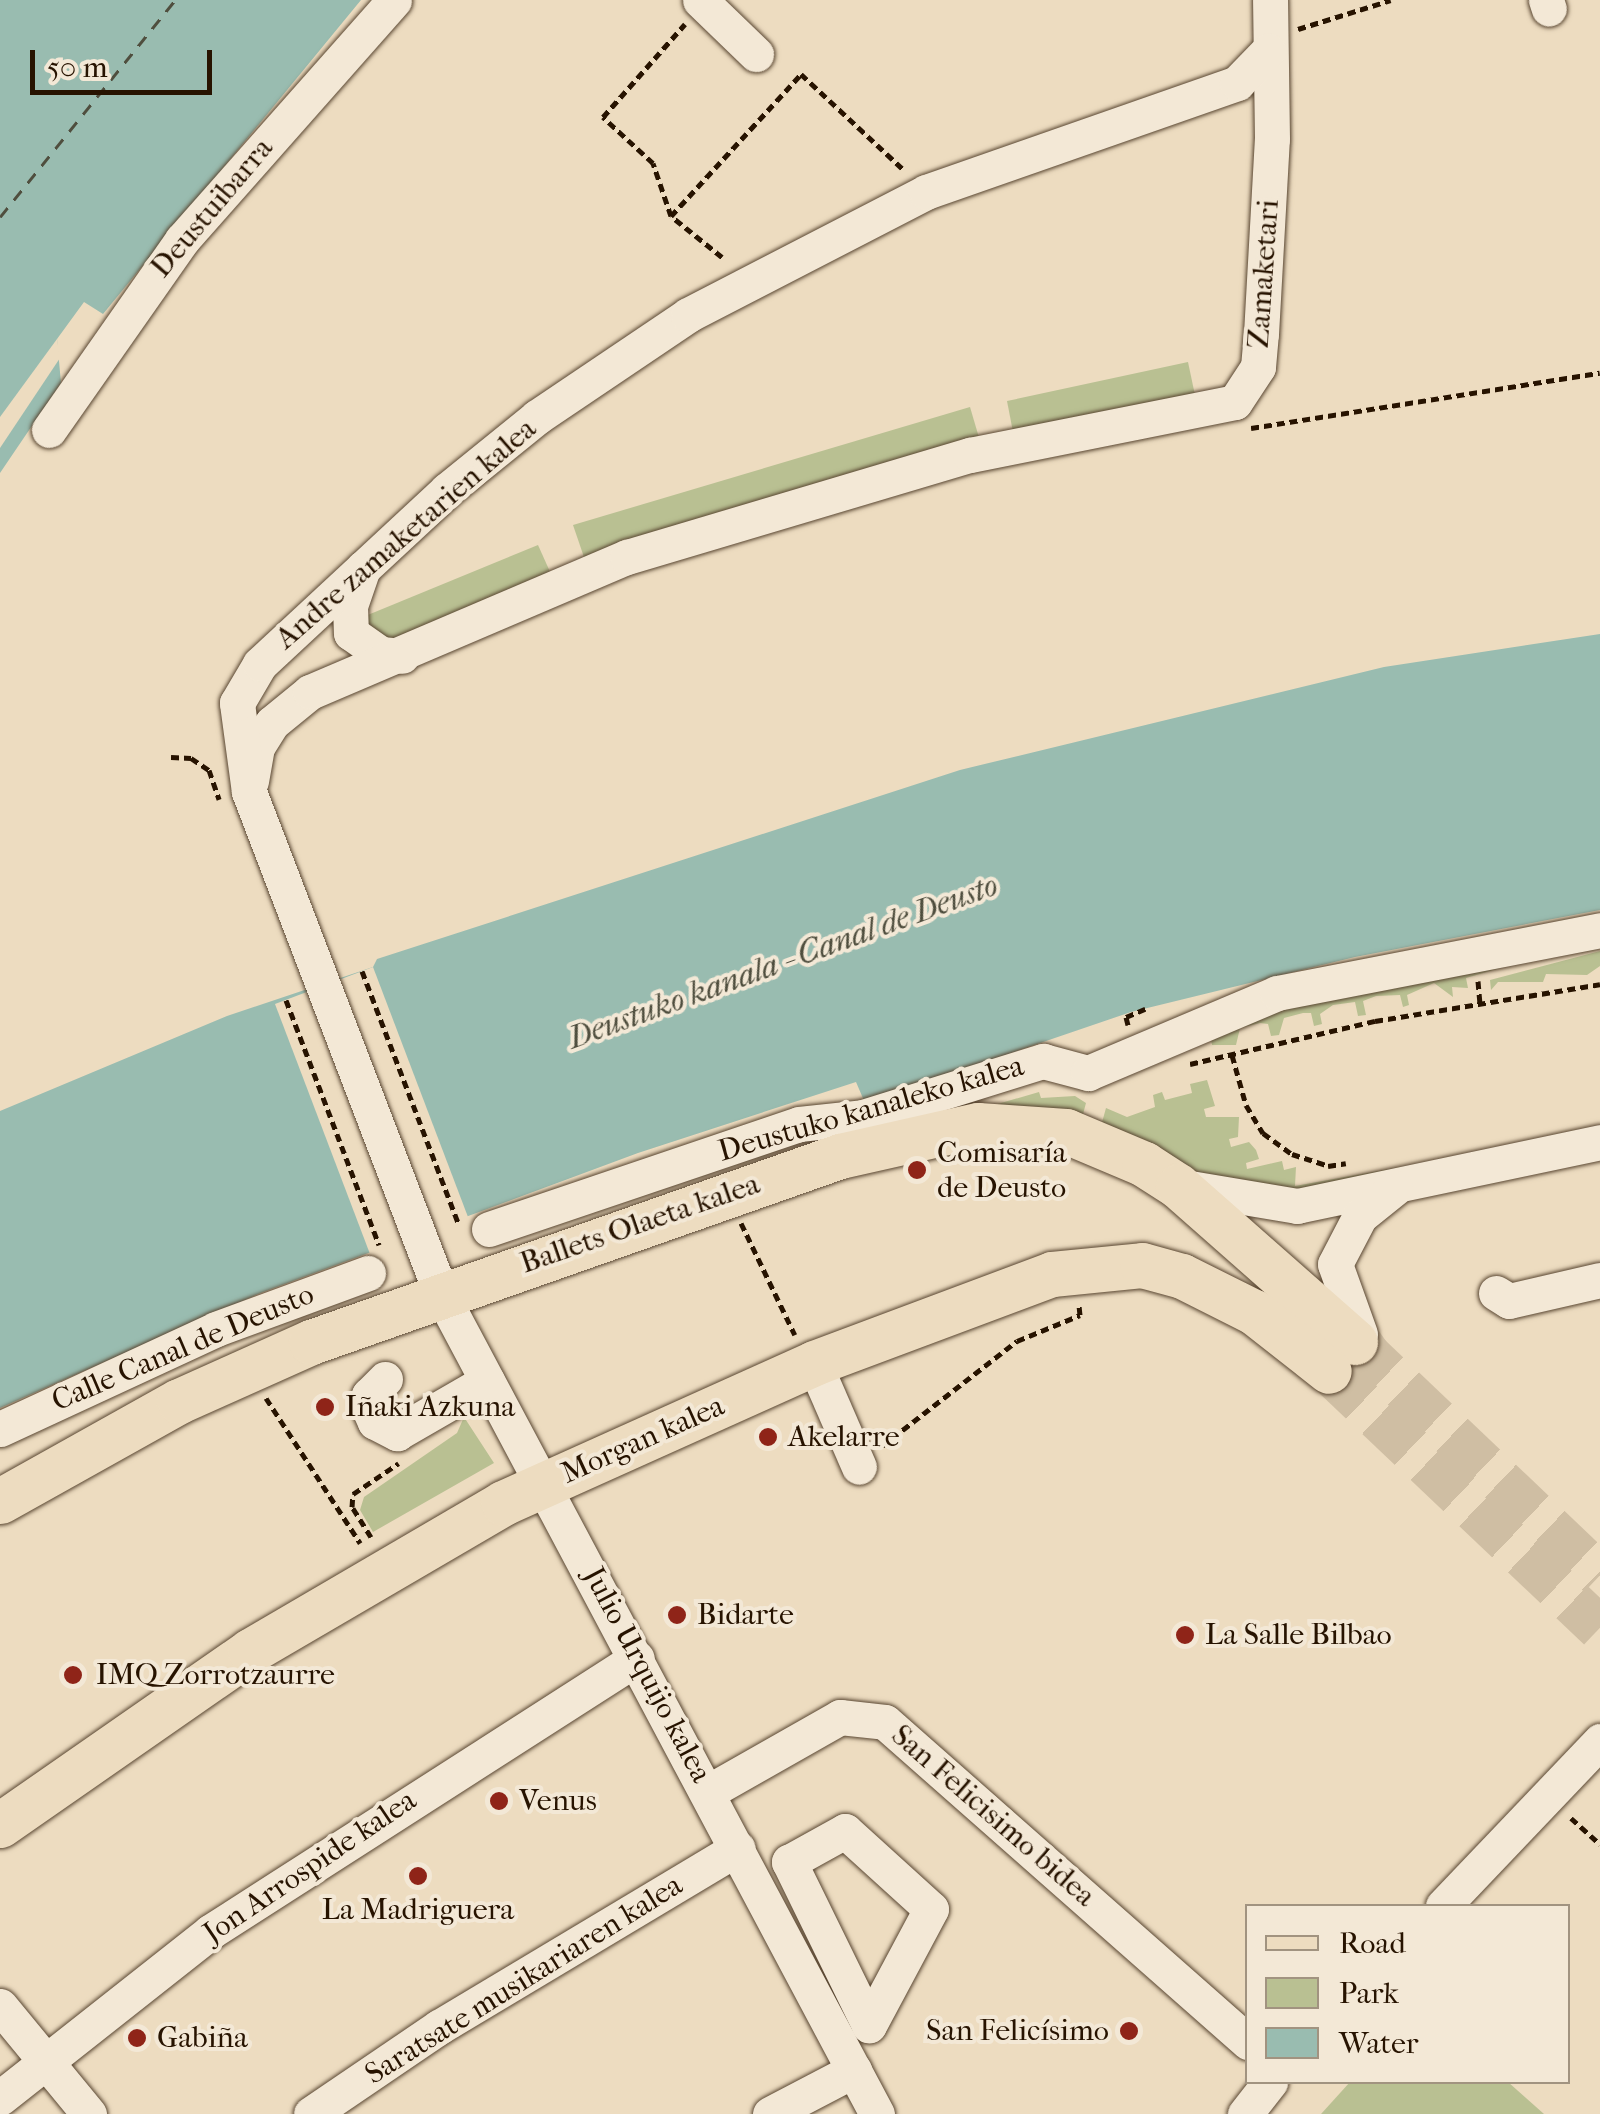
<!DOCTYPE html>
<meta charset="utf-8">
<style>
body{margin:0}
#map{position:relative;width:1600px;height:2114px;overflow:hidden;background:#eddcc0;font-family:"IM FELL French Canon",serif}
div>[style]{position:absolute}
.green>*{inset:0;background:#b9c092}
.water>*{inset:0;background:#99bcb0}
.pier>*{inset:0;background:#eddcc0}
.ferry>*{height:2.5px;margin-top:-1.25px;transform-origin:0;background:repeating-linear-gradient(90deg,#4f4e3e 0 12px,transparent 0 22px)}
.minor-tunnel>*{height:35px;margin-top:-17.5px;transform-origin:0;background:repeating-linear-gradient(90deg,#cfbea3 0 35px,transparent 0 53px)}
.major-tunnel>*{height:45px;margin-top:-22.5px;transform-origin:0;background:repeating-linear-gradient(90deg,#cfbea3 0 45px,transparent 0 67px)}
.path>*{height:5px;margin-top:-2.5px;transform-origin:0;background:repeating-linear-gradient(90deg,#271300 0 8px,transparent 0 13px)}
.roads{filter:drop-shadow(0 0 2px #584530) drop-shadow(0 0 2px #584530)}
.minor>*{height:35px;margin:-17.5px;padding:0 17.5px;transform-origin:17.5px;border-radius:17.5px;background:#f3e8d6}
.major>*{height:45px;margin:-22.5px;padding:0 22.5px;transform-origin:22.5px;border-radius:22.5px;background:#eddcc0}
.dots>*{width:28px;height:28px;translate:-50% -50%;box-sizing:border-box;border:5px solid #f3e8d6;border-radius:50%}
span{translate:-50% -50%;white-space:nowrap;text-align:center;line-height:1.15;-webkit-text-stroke:8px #f3e8d6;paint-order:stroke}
.street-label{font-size:30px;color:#271300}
.poi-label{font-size:30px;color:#271300}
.left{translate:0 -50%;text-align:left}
.right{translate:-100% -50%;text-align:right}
.water-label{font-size:32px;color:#4f4e3e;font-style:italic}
.legend{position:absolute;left:1245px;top:1904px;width:325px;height:180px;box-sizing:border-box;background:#f3e8d6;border:2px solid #a19380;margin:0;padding:12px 18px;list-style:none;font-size:30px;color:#271300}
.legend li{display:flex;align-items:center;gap:20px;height:50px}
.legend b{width:50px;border:2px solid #a19380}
.scale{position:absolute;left:30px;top:50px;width:182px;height:45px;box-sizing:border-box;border:5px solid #271300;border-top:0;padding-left:12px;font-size:30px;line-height:35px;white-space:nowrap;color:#271300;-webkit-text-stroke:8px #f3e8d6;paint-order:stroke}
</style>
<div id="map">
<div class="green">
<div style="clip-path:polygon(1188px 362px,1196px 400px,1013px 432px,1007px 401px)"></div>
<div style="clip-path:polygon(970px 407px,980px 441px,586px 563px,573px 525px)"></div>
<div style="clip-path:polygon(538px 545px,551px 574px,378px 645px,358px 619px)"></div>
<div style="clip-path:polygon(1586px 943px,1466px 978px,1468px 988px,1452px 987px,1453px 997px,1434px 983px,1407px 995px,1409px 1005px,1403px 1007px,1400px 995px,1376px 996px,1363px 1001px,1366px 1015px,1358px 1016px,1355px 1002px,1333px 1005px,1320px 1014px,1322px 1024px,1314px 1026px,1311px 1013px,1303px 1013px,1284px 1018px,1279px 1035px,1271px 1036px,1268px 1024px,1260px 1023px,1240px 1028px,1236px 1045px,1212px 1045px,1210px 1034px,1232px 1019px)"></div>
<div style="clip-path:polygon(1600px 951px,1600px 966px,1587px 975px,1546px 974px,1543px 982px,1498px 982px,1491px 990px,1490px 980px)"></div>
<div style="clip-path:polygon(1207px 1080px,1215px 1106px,1204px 1109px,1206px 1117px,1239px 1117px,1238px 1137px,1229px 1139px,1231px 1147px,1249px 1142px,1256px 1150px,1259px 1159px,1246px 1163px,1247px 1169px,1282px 1161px,1284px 1170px,1296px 1167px,1295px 1186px,1450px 1158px,1288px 1191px,1223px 1186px,1101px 1126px,1106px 1108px,1127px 1117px,1155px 1107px,1153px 1095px,1162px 1092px,1165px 1100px,1192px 1093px,1190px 1084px)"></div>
<div style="clip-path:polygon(1039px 1092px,1041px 1098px,1075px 1096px,1086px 1103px,1082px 1118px,977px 1110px)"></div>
<div style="clip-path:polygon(464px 1417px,494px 1463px,373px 1532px,360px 1510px,364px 1497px,457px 1433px)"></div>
<div style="clip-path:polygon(1350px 2082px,1508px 2082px,1544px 2114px,1321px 2114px)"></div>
</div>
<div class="water">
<div style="clip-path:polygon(0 0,361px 0,103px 314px,84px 302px,57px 339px,61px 383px,0 473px)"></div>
<div style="clip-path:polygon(1600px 634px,1600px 910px,1355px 957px,1131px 1012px,865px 1103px,856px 1082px,638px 1153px,258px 1294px,0 1408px,0 1111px,227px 1016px,373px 967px,377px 959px,960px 770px,1384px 667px)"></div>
</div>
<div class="pier">
<div style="clip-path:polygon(57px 339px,60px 358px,0 448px,0 417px)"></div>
<div style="clip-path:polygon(373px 967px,468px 1217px,370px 1254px,275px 1004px)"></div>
</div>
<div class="ferry">
<div style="left:0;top:217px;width:279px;rotate:-51.1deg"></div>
</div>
<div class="minor-tunnel">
<div style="left:1360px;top:1334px;width:38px;rotate:55deg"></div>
</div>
<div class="major-tunnel">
<div style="left:1355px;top:1342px;width:338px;rotate:43.6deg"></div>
<div style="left:1329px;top:1371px;width:373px;rotate:43.5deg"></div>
</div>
<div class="path">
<div style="left:1298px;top:29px;width:97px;rotate:-17.3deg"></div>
<div style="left:671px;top:216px;width:56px;rotate:-108.8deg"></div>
<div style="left:653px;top:163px;width:68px;rotate:-137.4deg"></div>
<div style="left:603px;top:117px;width:124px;rotate:-48.6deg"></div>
<div style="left:722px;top:257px;width:65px;rotate:-141.2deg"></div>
<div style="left:671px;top:216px;width:193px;rotate:-47.5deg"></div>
<div style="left:801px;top:74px;width:142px;rotate:43deg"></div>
<div style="left:1251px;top:428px;width:353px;rotate:-9deg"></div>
<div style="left:171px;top:757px;width:20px;rotate:3deg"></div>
<div style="left:191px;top:758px;width:22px;rotate:34deg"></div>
<div style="left:209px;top:770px;width:31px;rotate:71deg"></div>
<div style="left:362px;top:971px;width:272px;rotate:69.1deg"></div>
<div style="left:1478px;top:981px;width:21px;rotate:85deg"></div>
<div style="left:286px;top:1000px;width:262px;rotate:69.2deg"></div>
<div style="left:1128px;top:1025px;width:8px;rotate:-104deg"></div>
<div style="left:1126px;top:1017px;width:21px;rotate:-23deg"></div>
<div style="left:1232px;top:1055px;width:52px;rotate:74.4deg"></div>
<div style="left:1246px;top:1105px;width:33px;rotate:59deg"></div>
<div style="left:1263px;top:1133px;width:36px;rotate:36deg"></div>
<div style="left:1292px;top:1154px;width:38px;rotate:18deg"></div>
<div style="left:1328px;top:1166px;width:18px;rotate:-9deg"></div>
<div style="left:1190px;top:1064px;width:190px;rotate:-13.1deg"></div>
<div style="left:1375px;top:1021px;width:228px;rotate:-9.3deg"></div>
<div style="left:741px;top:1223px;width:124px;rotate:64.3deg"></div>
<div style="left:266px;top:1398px;width:173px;rotate:57deg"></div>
<div style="left:882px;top:1446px;width:171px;rotate:-37.9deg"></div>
<div style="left:1017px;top:1341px;width:68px;rotate:-22.4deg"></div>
<div style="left:1080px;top:1315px;width:9px;rotate:-96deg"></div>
<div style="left:371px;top:1537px;width:36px;rotate:-122deg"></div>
<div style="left:352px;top:1507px;width:13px;rotate:-86deg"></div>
<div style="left:353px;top:1494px;width:55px;rotate:-34deg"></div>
<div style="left:1571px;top:1818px;width:39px;rotate:42deg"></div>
</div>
<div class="roads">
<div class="minor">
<div style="left:700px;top:0;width:78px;rotate:44deg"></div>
<div style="left:1546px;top:0;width:9px;rotate:72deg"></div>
<div style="left:49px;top:430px;width:232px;rotate:-55deg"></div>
<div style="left:182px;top:240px;width:320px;rotate:-48.5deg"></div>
<div style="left:363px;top:568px;width:40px;rotate:108.9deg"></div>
<div style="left:350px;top:606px;width:27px;rotate:88deg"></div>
<div style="left:351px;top:633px;width:37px;rotate:35deg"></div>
<div style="left:381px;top:654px;width:21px;rotate:5deg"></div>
<div style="left:251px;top:781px;width:35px;rotate:-80deg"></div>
<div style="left:257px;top:747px;width:28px;rotate:-58deg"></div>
<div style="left:272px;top:723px;width:49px;rotate:-39.2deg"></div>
<div style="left:310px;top:692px;width:345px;rotate:-23.1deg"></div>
<div style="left:627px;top:557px;width:358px;rotate:-16.6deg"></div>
<div style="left:970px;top:455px;width:270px;rotate:-11.3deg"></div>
<div style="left:1235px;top:402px;width:42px;rotate:-56.7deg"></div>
<div style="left:1258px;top:367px;width:33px;rotate:-85deg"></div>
<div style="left:1261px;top:334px;width:195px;rotate:-86.8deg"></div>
<div style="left:1272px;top:139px;width:139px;rotate:-90.8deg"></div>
<div style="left:1178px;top:1186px;width:121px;rotate:9.5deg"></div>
<div style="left:1297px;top:1206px;width:310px;rotate:-11.9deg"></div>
<div style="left:489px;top:1229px;width:327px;rotate:-18.7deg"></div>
<div style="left:799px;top:1124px;width:64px;rotate:-6.2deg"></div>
<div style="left:863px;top:1117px;width:189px;rotate:-17.3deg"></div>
<div style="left:1043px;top:1061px;width:47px;rotate:14.9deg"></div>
<div style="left:1088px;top:1073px;width:205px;rotate:-22.9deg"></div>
<div style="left:1277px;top:993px;width:329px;rotate:-11deg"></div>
<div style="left:1496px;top:1293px;width:15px;rotate:32deg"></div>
<div style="left:1509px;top:1301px;width:93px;rotate:-13deg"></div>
<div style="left:1360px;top:1334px;width:74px;rotate:-109.7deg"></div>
<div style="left:1335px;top:1264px;width:54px;rotate:-62.5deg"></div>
<div style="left:1360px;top:1216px;width:45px;rotate:-38.7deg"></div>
<div style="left:814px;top:1363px;width:113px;rotate:66.6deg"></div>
<div style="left:385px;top:1379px;width:23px;rotate:135deg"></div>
<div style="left:369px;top:1395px;width:16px;rotate:86deg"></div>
<div style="left:370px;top:1411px;width:12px;rotate:66deg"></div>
<div style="left:375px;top:1422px;width:25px;rotate:27deg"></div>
<div style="left:397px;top:1433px;width:104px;rotate:-30deg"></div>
<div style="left:0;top:1429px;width:238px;rotate:-24.8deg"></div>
<div style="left:216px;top:1329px;width:162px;rotate:-20.2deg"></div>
<div style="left:708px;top:1792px;width:152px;rotate:-29.6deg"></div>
<div style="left:840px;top:1717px;width:45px;rotate:6.3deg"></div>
<div style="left:885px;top:1722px;width:484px;rotate:41.4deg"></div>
<div style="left:845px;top:1831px;width:116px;rotate:42.2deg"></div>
<div style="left:931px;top:1909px;width:132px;rotate:118.1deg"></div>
<div style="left:869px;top:2025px;width:182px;rotate:-116.1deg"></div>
<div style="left:789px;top:1862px;width:64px;rotate:-29deg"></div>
<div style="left:1443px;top:1906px;width:228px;rotate:-46.4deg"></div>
<div style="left:0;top:2006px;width:140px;rotate:50.5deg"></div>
<div style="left:0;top:2098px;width:268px;rotate:-38.3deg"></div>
<div style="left:210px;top:1932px;width:507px;rotate:-32.69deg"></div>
<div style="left:311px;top:2114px;width:155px;rotate:-34.2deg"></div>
<div style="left:439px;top:2027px;width:348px;rotate:-30.9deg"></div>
<div style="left:770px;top:2114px;width:95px;rotate:-27.6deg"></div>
<div style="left:877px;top:2114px;width:926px;rotate:-118deg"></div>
<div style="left:442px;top:1296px;width:540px;rotate:-110.95deg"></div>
<div style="left:249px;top:792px;width:90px;rotate:-97.7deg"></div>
<div style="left:237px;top:703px;width:45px;rotate:-59.5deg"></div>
<div style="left:260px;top:664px;width:255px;rotate:-42.9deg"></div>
<div style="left:447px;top:490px;width:116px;rotate:-39deg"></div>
<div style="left:537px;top:417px;width:182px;rotate:-34deg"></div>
<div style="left:688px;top:315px;width:268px;rotate:-27.3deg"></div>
<div style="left:926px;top:192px;width:330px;rotate:-19.3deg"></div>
<div style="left:1237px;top:83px;width:45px;rotate:-45.9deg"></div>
<div style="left:1245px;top:2114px;width:41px;rotate:-52deg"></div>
</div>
<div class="major">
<div style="left:0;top:1501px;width:205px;rotate:-29.2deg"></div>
<div style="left:179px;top:1401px;width:145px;rotate:-24.1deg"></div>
<div style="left:311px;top:1342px;width:561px;rotate:-19.37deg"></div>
<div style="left:840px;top:1156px;width:141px;rotate:-12.7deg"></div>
<div style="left:978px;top:1125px;width:88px;rotate:3.9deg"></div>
<div style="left:1066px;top:1131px;width:85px;rotate:22.9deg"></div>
<div style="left:1144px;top:1164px;width:40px;rotate:32.9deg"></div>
<div style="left:1178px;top:1186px;width:236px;rotate:41.4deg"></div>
<div style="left:0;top:1825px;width:305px;rotate:-34.8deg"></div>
<div style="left:250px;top:1651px;width:293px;rotate:-30.3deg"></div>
<div style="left:503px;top:1503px;width:341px;rotate:-24.2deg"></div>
<div style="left:814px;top:1363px;width:254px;rotate:-20.5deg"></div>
<div style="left:1052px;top:1274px;width:90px;rotate:-5.7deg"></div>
<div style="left:1142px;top:1265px;width:41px;rotate:15.4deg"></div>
<div style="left:1182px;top:1276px;width:80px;rotate:26.6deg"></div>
<div style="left:1254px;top:1312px;width:95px;rotate:38.2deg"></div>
</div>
</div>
<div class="dots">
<div style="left:917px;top:1170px;background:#8f2418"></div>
<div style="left:325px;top:1407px;background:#8f2418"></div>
<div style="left:768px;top:1437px;background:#8f2418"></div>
<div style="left:677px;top:1615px;background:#8f2418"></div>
<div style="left:1185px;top:1635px;background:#8f2418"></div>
<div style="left:73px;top:1675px;background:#8f2418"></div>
<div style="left:499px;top:1801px;background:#8f2418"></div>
<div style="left:418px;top:1876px;background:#8f2418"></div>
<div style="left:1129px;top:2031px;background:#8f2418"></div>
<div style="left:137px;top:2038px;background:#8f2418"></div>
</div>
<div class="street-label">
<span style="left:212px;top:208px;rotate:-50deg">Deustuibarra</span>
<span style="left:1264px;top:274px;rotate:-86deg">Zamaketari</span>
<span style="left:406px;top:534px;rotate:-41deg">Andre zamaketarien kalea</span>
<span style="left:871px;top:1109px;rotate:-16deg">Deustuko kanaleko kalea</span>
<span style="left:640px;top:1224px;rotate:-19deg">Ballets Olaeta kalea</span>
<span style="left:183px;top:1348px;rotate:-23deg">Calle Canal de Deusto</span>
<span style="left:643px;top:1440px;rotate:-24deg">Morgan kalea</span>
<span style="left:647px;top:1675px;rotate:62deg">Julio Urquijo kalea</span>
<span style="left:993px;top:1816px;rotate:41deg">San Felicisimo bidea</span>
<span style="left:310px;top:1867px;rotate:-34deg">Jon Arrospide kalea</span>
<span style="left:524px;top:1980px;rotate:-32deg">Saratsate musikariaren kalea</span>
</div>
<div class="poi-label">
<span class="left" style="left:937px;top:1170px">Comisaría<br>de Deusto</span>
<span class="left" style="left:345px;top:1407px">Iñaki Azkuna</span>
<span class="left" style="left:788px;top:1437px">Akelarre</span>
<span class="left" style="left:697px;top:1615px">Bidarte</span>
<span class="left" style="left:1205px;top:1635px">La Salle Bilbao</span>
<span class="left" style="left:96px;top:1675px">IMQ Zorrotzaurre</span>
<span class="left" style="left:519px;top:1801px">Venus</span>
<span style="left:418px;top:1910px">La Madriguera</span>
<span class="right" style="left:1109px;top:2031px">San Felicísimo</span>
<span class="left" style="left:157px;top:2038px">Gabiña</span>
</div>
<div class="water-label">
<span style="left:783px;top:962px;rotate:-20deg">Deustuko kanala - Canal de Deusto</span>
</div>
<ul class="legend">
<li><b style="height:12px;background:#eddcc0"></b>Road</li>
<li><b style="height:28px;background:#b9c092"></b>Park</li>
<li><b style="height:28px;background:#99bcb0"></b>Water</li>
</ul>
<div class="scale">50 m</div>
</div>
